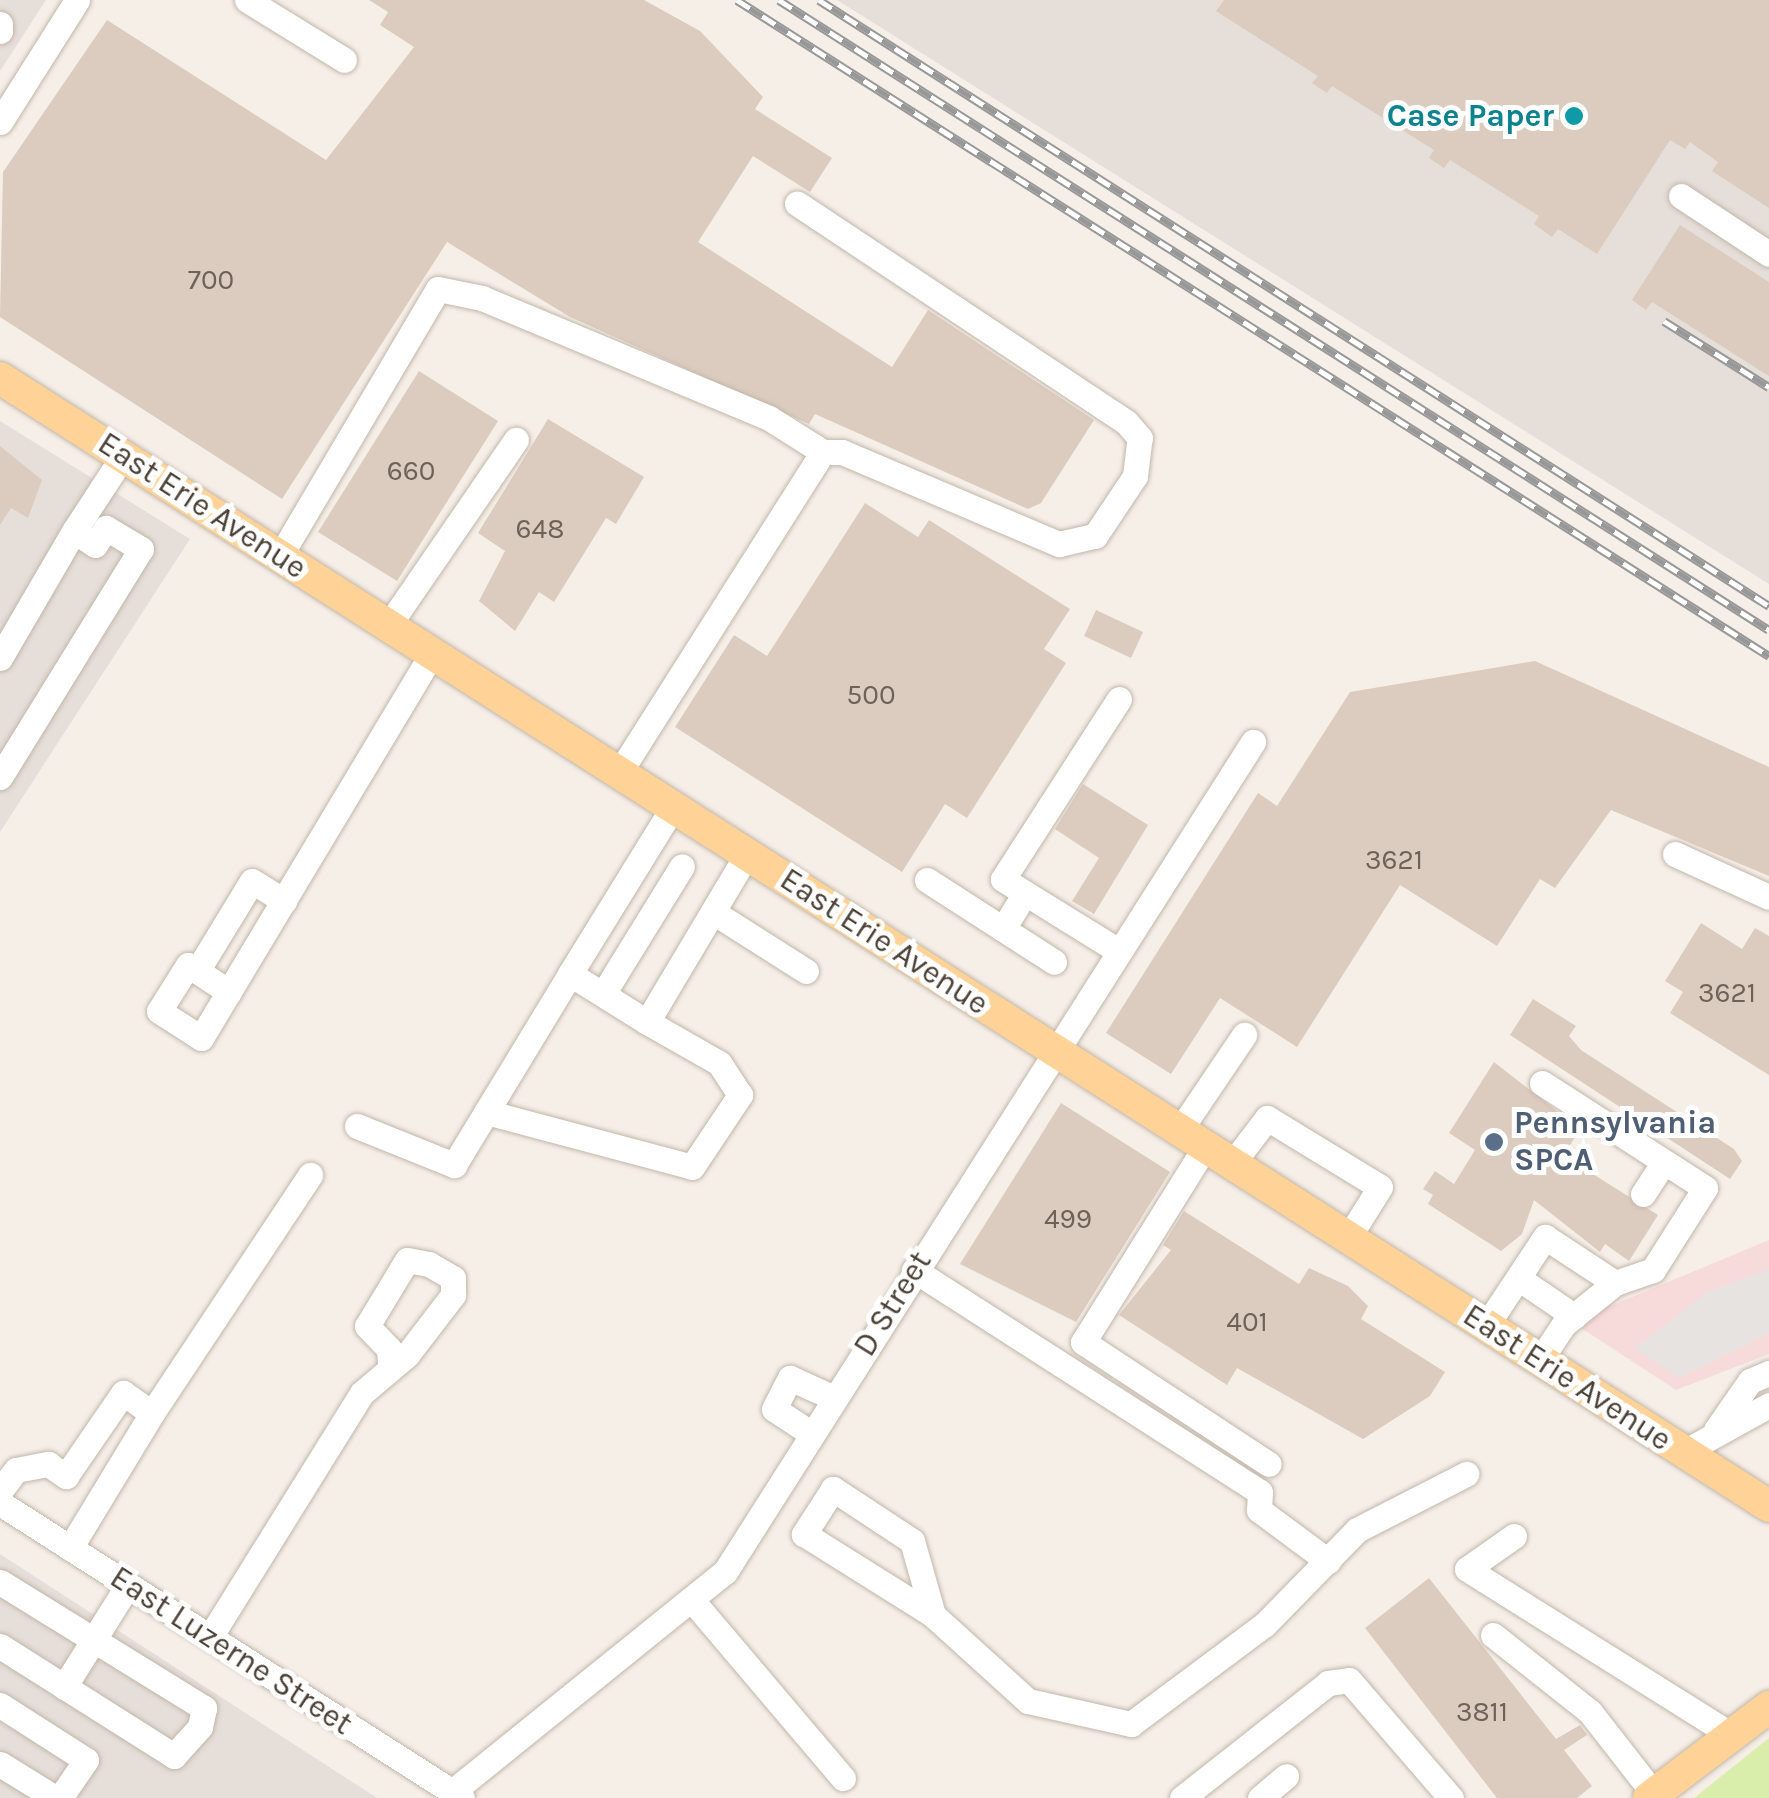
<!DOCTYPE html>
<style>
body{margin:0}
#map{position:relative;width:1769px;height:1798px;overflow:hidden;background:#f6efe8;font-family:Karla,sans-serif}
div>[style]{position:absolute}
.industrial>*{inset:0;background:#e5ded9}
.medical>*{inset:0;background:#f7dada}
.green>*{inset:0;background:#daeeac}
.parking>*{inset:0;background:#e6e3e0}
.building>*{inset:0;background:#dcccbf}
.roads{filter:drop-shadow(0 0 2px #c2b6a9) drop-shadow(0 0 2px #c2b6a9)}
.minor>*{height:25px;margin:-12.5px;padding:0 12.5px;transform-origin:12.5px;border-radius:12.5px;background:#fff}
.major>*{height:32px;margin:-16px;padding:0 16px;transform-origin:16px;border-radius:16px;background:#ffd297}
.rail>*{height:9px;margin-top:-4.5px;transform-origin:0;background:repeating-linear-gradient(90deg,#fff 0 15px,#989898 0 30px);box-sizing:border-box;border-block:2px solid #989898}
.dots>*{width:28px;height:28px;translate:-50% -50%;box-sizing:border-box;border:5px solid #fff;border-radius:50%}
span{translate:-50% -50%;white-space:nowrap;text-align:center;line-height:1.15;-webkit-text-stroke:10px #fff;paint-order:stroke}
.number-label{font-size:28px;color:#6e6258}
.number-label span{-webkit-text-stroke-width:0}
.culture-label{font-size:32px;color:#0d838f;font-weight:700}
.right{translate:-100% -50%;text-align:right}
.street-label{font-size:32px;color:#4a3f35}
.service-label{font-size:32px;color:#4e5e75;font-weight:700}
.left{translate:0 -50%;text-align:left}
</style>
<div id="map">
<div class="industrial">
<div style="clip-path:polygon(0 0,46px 0,0 71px)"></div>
<div style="clip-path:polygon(837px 0,1769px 0,1769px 584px)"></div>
<div style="clip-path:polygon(0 421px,190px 539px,0 832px)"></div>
<div style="clip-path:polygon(0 1554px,377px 1798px,0 1798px)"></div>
</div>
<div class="medical">
<div style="clip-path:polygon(1769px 1240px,1769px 1354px,1676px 1390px,1572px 1322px)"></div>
</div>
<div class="green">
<div style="clip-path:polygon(1769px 1738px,1769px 1798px,1694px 1798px)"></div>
</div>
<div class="parking">
<div style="clip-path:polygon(1769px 1269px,1769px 1333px,1679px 1378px,1635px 1348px,1708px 1292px)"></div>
</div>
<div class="building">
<div style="clip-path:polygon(369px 0,644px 0,700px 31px,763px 97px,755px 109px,832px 158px,810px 192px,753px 156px,698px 242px,892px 367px,928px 310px,1094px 420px,1041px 503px,1028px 509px,815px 414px,809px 424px,570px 317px,447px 242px,282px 499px,0 317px,3px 172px,107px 20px,326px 160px,414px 47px,380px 25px,388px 12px)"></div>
<div style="clip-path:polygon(1224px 0,1769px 0,1769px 208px,1712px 171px,1718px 162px,1690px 142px,1685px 149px,1670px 140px,1597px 254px,1558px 229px,1552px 237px,1534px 224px,1539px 216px,1450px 160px,1444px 168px,1429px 158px,1434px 150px,1332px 86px,1327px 93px,1312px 83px,1318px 76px,1216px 11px)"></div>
<div style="clip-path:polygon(1680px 225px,1769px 282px,1769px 376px,1652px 302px,1646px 310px,1632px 300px)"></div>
<div style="clip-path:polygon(419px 371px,498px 421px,397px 581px,318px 532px)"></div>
<div style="clip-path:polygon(548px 419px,644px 477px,616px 524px,606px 518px,554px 602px,539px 592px,515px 631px,479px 601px,505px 551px,478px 533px)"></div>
<div style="clip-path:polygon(0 446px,42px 480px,28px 518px,11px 508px,0 525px)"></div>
<div style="clip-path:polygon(865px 503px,918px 537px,929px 520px,1070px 609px,1044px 649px,1066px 663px,967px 818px,945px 804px,902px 872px,675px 727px,734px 635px,767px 656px)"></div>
<div style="clip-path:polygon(1096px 610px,1143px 632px,1131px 658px,1084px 636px)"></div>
<div style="clip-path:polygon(1535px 661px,1769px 767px,1769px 876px,1611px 810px,1555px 888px,1540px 879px,1497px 946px,1400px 885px,1297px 1047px,1220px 998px,1171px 1074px,1106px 1033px,1258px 793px,1277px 806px,1350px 692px)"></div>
<div style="clip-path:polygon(1083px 784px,1148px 825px,1094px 914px,1072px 901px,1099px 858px,1055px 829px)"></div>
<div style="clip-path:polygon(1701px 923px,1742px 949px,1755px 928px,1769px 936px,1769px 1075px,1670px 1013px,1683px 992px,1665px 981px)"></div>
<div style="clip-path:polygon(1533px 999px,1576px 1026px,1569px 1036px,1581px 1050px,1734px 1149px,1742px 1161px,1730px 1179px,1510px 1035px)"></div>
<div style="clip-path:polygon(1494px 1062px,1580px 1129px,1569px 1147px,1577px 1164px,1658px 1215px,1629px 1261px,1605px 1244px,1600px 1252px,1534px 1200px,1522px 1234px,1501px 1251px,1428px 1204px,1433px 1195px,1423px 1189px,1435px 1171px,1454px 1184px,1475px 1150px,1449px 1133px)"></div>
<div style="clip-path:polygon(1061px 1103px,1170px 1172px,1076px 1322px,960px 1264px)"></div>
<div style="clip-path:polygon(1184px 1211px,1299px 1284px,1309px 1268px,1348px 1286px,1368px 1306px,1361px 1319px,1445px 1372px,1430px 1396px,1363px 1439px,1237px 1368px,1227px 1385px,1119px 1315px,1171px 1250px,1163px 1245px)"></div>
<div style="clip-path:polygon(1429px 1578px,1556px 1739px,1580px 1725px,1587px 1735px,1564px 1750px,1592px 1786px,1577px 1798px,1497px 1798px,1365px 1628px)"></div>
</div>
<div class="roads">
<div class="minor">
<div style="left:247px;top:0;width:114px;rotate:31.7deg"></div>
<div style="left:0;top:24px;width:7px;rotate:90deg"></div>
<div style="left:0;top:122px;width:144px;rotate:-57.7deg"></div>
<div style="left:1681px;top:196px;width:105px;rotate:33.4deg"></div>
<div style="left:280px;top:556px;width:310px;rotate:-59.4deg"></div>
<div style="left:438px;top:289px;width:45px;rotate:11.6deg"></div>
<div style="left:482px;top:298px;width:311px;rotate:22.7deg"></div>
<div style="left:769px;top:418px;width:64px;rotate:32.2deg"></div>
<div style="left:388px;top:626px;width:226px;rotate:-55.5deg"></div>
<div style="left:0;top:658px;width:147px;rotate:-59.8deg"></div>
<div style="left:619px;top:773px;width:380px;rotate:-57.6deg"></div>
<div style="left:823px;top:452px;width:19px"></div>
<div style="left:842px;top:452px;width:236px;rotate:23deg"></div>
<div style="left:1059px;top:544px;width:37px;rotate:-13deg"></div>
<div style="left:1095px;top:536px;width:72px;rotate:-56.3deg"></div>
<div style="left:1135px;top:476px;width:38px;rotate:-83deg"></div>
<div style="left:1140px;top:438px;width:21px;rotate:-131deg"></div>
<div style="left:1126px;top:422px;width:395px;rotate:-146.4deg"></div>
<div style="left:0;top:777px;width:268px;rotate:-58.3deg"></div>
<div style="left:141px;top:549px;width:41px;rotate:-149deg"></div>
<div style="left:106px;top:528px;width:20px;rotate:123deg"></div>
<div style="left:95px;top:545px;width:25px;rotate:-146deg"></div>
<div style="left:74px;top:531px;width:90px;rotate:-56.8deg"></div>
<div style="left:673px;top:807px;width:196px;rotate:121.7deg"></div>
<div style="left:570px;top:974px;width:91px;rotate:31.9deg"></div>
<div style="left:647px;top:1022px;width:196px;rotate:-59.2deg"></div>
<div style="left:1675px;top:854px;width:103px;rotate:24.6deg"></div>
<div style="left:927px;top:880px;width:151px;rotate:32.8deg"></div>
<div style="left:1025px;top:893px;width:26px;rotate:-148deg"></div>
<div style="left:1003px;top:879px;width:214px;rotate:-57.2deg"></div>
<div style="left:713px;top:912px;width:110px;rotate:32.4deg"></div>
<div style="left:1003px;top:929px;width:42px;rotate:-58.6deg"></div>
<div style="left:1025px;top:893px;width:108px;rotate:31.8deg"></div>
<div style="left:197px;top:971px;width:105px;rotate:-58.6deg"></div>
<div style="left:252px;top:881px;width:38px;rotate:32deg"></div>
<div style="left:229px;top:992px;width:49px;rotate:-146.6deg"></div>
<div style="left:188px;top:965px;width:54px;rotate:122.2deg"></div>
<div style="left:159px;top:1011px;width:50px;rotate:32.7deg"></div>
<div style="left:201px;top:1038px;width:448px;rotate:-59deg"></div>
<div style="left:603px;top:994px;width:150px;rotate:-58.3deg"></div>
<div style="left:1542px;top:1083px;width:194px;rotate:32.8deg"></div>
<div style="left:1705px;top:1188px;width:97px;rotate:122.4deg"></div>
<div style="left:1653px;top:1270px;width:40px;rotate:161.1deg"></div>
<div style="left:486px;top:1112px;width:213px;rotate:14.9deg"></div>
<div style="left:692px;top:1167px;width:87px;rotate:-56.3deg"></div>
<div style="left:740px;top:1095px;width:38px;rotate:-123deg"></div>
<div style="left:719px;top:1063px;width:83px;rotate:-150.3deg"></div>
<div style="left:357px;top:1126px;width:105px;rotate:21.9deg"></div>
<div style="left:454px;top:1165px;width:223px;rotate:-58.7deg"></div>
<div style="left:1180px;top:1130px;width:115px;rotate:-56deg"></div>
<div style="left:1205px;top:1147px;width:230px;rotate:122deg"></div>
<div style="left:1083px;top:1342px;width:222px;rotate:33.3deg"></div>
<div style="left:1232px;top:1164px;width:58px;rotate:-52.7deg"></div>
<div style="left:1267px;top:1118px;width:132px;rotate:31.4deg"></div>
<div style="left:1380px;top:1187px;width:60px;rotate:122.1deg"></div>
<div style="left:1643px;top:1194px;width:38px;rotate:-57deg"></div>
<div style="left:914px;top:1270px;width:411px;rotate:32.7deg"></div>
<div style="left:1260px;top:1492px;width:18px;rotate:93deg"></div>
<div style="left:1259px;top:1510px;width:86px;rotate:36.5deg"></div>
<div style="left:1518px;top:1278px;width:68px;rotate:34.2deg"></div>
<div style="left:1486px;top:1326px;width:107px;rotate:-56.5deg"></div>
<div style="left:1545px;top:1237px;width:84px;rotate:33.3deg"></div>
<div style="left:1615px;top:1283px;width:65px;rotate:141.2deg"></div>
<div style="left:1564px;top:1324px;width:43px;rotate:123.7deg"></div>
<div style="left:1716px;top:1430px;width:60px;rotate:-55.2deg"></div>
<div style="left:1750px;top:1381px;width:21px;rotate:-23deg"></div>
<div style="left:812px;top:1434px;width:45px;rotate:-146.7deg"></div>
<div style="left:774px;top:1409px;width:35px;rotate:-63deg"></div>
<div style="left:790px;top:1378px;width:48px;rotate:24.4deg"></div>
<div style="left:1684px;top:1452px;width:97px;rotate:-28.9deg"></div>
<div style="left:0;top:1491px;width:26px;rotate:-53deg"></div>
<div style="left:16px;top:1470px;width:33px;rotate:-11deg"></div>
<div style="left:48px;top:1464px;width:22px;rotate:34deg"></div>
<div style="left:66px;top:1476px;width:101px;rotate:-55.5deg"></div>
<div style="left:123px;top:1393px;width:35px;rotate:35deg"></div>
<div style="left:152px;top:1413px;width:286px;rotate:-56.4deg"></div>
<div style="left:0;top:1503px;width:548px;rotate:32.56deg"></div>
<div style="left:1514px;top:1536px;width:57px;rotate:144.9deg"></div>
<div style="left:1467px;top:1569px;width:313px;rotate:32.1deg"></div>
<div style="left:70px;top:1548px;width:158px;rotate:-58.7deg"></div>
<div style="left:0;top:1582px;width:240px;rotate:31.7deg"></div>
<div style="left:204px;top:1708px;width:19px;rotate:102deg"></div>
<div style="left:200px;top:1727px;width:39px;rotate:132deg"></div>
<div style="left:174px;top:1756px;width:206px;rotate:-147.7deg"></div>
<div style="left:691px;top:1599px;width:235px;rotate:49.7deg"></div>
<div style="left:933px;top:1615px;width:77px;rotate:-105.8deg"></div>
<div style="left:912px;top:1541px;width:95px;rotate:-146.6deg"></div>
<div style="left:833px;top:1489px;width:54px;rotate:122.8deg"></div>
<div style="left:804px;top:1534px;width:152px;rotate:32.1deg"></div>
<div style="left:933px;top:1615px;width:128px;rotate:42.2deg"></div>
<div style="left:1028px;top:1701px;width:106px;rotate:12.6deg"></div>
<div style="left:1131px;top:1724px;width:166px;rotate:-36.7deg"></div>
<div style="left:1264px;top:1625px;width:133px;rotate:-45.6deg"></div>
<div style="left:1357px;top:1530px;width:123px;rotate:-27.2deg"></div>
<div style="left:1493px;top:1635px;width:124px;rotate:38.4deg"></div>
<div style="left:1590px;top:1712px;width:104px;rotate:52deg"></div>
<div style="left:210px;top:1637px;width:287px;rotate:-58.1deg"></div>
<div style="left:362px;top:1393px;width:59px;rotate:-40.2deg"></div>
<div style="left:407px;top:1355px;width:76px;rotate:-52.5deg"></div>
<div style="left:453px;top:1295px;width:17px;rotate:-90deg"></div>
<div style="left:453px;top:1278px;width:28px;rotate:-150deg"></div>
<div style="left:429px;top:1264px;width:22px;rotate:-170deg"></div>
<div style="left:407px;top:1260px;width:77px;rotate:121.2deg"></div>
<div style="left:367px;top:1326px;width:32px;rotate:46deg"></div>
<div style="left:389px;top:1349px;width:16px;rotate:86deg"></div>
<div style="left:64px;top:1687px;width:120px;rotate:-57.9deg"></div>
<div style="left:0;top:1705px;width:102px;rotate:32.6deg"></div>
<div style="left:86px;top:1760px;width:46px;rotate:124.4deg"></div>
<div style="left:0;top:1764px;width:65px;rotate:31.7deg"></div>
<div style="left:452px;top:1792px;width:351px;rotate:-38.9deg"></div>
<div style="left:725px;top:1572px;width:984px;rotate:-57.54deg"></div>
<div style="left:1182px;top:1798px;width:186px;rotate:-38.2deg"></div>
<div style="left:1328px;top:1683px;width:21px;rotate:-8deg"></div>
<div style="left:1349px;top:1680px;width:156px;rotate:49.2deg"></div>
<div style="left:1260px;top:1798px;width:34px;rotate:-40deg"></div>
</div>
<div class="major">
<div style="left:0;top:378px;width:2098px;rotate:32.52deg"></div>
<div style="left:1649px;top:1798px;width:151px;rotate:-37.2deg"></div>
</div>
</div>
<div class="rail">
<div style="left:737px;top:0;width:1223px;rotate:32.44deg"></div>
<div style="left:779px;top:0;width:1173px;rotate:32.47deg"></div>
<div style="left:819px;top:0;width:1127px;rotate:32.53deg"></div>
<div style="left:1664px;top:321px;width:124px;rotate:32.2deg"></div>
</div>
<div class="dots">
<div style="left:1574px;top:116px;background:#0f9aa8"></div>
<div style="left:1494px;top:1142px;background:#5c6f8a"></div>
</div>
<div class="number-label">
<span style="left:211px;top:280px">700</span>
<span style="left:411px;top:471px">660</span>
<span style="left:540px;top:529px">648</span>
<span style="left:871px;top:695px">500</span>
<span style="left:1394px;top:860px">3621</span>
<span style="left:1727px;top:993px">3621</span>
<span style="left:1068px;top:1219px">499</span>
<span style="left:1247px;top:1322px">401</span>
<span style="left:1482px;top:1712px">3811</span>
</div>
<div class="culture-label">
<span class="right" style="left:1554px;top:116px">Case Paper</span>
</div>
<div class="street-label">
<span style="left:202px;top:506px;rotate:33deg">East Erie Avenue</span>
<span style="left:884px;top:942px;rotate:33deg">East Erie Avenue</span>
<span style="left:893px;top:1304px;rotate:-58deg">D Street</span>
<span style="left:1567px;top:1378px;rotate:33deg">East Erie Avenue</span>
<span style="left:231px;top:1651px;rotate:33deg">East Luzerne Street</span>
</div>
<div class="service-label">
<span class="left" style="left:1514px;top:1142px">Pennsylvania<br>SPCA</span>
</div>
</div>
